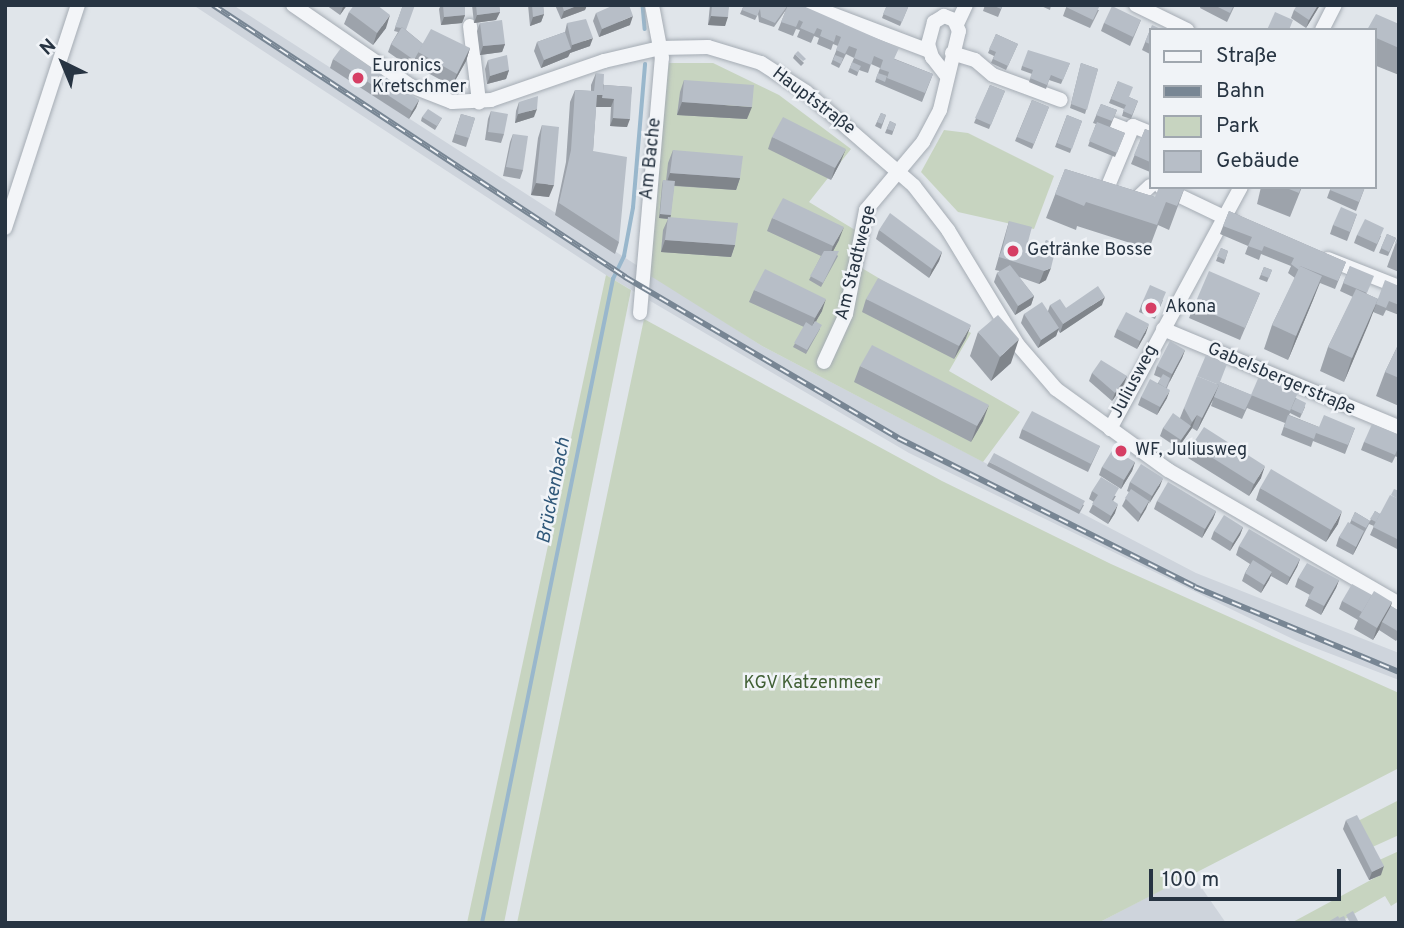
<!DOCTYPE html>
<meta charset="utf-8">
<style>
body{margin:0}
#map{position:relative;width:1404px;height:928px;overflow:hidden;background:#e0e5ea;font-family:Overpass,sans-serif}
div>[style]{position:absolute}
.built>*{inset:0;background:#ced4dc}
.green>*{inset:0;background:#c7d4c0}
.stream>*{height:3.5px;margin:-1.75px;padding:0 1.75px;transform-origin:1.75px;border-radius:1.75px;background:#99b7cc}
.roads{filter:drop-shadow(0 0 2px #a5acb4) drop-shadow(0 0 2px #a5acb4)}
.minor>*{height:14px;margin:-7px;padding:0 7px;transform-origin:7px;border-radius:7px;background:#f3f5f8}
.rail>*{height:6px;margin-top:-3px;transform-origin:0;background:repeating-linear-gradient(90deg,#f0f3f7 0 10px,#788694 0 20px);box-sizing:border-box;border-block:2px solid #788694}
.wall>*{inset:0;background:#9da3ab}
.shaded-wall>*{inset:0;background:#80858b}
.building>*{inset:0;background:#b7bec7}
.dots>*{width:19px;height:19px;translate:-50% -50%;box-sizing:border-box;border:4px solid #f0f3f7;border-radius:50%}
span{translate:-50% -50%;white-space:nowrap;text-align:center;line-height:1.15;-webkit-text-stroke:5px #f0f3f7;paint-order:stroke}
.poi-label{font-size:18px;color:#273442}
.left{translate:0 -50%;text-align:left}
.street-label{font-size:18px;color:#273442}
.park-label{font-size:18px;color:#405f34}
.water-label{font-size:19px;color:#2f5779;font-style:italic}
.frame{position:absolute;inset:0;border:7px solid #273442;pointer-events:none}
.legend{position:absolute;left:1149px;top:28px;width:228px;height:161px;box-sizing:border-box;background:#f0f3f7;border:2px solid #a0a7af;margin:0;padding:9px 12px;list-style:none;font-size:21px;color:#273442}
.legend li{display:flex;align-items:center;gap:14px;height:35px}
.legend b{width:35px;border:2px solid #a0a7af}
.north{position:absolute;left:28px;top:28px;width:70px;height:70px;-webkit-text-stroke:5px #f0f3f7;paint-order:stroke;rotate:317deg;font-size:19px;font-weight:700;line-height:28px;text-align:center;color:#273442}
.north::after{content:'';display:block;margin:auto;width:24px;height:32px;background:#273442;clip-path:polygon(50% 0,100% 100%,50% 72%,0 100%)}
.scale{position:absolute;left:1149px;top:869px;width:192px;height:32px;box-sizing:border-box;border:4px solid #273442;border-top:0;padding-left:9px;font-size:21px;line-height:24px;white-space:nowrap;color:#273442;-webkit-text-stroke:5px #f0f3f7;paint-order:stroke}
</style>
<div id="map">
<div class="built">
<div style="clip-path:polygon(193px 5px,233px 5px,762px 346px,1196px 573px,1399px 653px,1399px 680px,1297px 641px,909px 453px,606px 275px)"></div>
<div style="clip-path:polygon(1192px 874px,1226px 923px,1098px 923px)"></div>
</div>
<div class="green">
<div style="clip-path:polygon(669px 63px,713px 63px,779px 95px,851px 149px,809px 202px,860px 233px,855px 264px,971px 333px,949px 371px,1020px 412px,983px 462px,762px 346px,641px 270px)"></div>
<div style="clip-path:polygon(944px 130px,968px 133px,1054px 176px,1034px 229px,958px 212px,921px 172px)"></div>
<div style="clip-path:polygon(606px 275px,631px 290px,504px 923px,467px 923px)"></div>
<div style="clip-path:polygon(644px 319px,942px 481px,1111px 564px,1399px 693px,1399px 768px,1098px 923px,517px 923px)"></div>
<div style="clip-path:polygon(1399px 800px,1399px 835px,1368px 849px,1354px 823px)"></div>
<div style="clip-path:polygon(1399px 851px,1399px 901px,1391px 906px,1385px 896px,1338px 923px,1291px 923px,1380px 875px,1375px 862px)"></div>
</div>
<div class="stream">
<div style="left:643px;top:5px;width:24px;rotate:85deg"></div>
<div style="left:482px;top:923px;width:657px;rotate:-78.5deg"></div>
<div style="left:613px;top:279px;width:25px;rotate:-64deg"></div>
<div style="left:624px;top:256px;width:49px;rotate:-79.4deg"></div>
<div style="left:633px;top:208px;width:144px;rotate:-85.2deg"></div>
</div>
<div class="roads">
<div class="minor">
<div style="left:293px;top:5px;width:143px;rotate:34.5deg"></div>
<div style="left:411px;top:86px;width:44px;rotate:21.3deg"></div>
<div style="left:452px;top:102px;width:39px;rotate:-3deg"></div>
<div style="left:491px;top:100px;width:120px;rotate:-19deg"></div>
<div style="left:604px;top:61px;width:57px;rotate:-13.1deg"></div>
<div style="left:660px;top:48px;width:48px;rotate:-1.2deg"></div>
<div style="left:708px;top:47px;width:55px;rotate:16.8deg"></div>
<div style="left:761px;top:63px;width:54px;rotate:32.8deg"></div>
<div style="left:806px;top:92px;width:143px;rotate:41deg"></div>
<div style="left:914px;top:186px;width:56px;rotate:52.3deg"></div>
<div style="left:948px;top:230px;width:135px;rotate:58.7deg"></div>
<div style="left:1018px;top:345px;width:58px;rotate:49.2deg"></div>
<div style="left:1056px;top:389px;width:138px;rotate:35.9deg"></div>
<div style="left:1168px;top:470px;width:267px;rotate:30.1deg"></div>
<div style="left:808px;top:5px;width:129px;rotate:20.8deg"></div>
<div style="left:1136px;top:5px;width:57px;rotate:26.1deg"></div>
<div style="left:957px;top:24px;width:21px;rotate:-65deg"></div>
<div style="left:470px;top:26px;width:77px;rotate:83.2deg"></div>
<div style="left:1322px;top:30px;width:28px;rotate:-63deg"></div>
<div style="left:952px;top:53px;width:24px;rotate:17deg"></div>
<div style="left:975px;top:60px;width:23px;rotate:40deg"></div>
<div style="left:993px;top:75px;width:72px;rotate:20.2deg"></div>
<div style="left:1112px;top:124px;width:19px;rotate:21deg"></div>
<div style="left:1108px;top:186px;width:65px;rotate:-67.4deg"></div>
<div style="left:1133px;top:126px;width:18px;rotate:22deg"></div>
<div style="left:1161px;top:187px;width:79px;rotate:25.6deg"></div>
<div style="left:1132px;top:203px;width:25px;rotate:-43deg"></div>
<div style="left:5px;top:228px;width:235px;rotate:-71.9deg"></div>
<div style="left:1328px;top:259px;width:76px;rotate:21.5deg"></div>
<div style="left:640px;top:313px;width:256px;rotate:-85.1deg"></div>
<div style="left:662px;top:58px;width:54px;rotate:-100.7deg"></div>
<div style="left:1163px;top:329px;width:256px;rotate:22.6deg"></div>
<div style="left:824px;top:362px;width:53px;rotate:-65.4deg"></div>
<div style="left:846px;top:314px;width:106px;rotate:-79.1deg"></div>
<div style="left:866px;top:210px;width:89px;rotate:-50deg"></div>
<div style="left:923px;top:142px;width:36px;rotate:-62deg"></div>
<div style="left:940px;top:110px;width:81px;rotate:-76.5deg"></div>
<div style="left:959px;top:31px;width:12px;rotate:-114deg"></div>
<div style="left:954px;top:20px;width:11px;rotate:-158deg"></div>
<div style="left:944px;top:16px;width:12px;rotate:149deg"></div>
<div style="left:934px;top:22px;width:23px;rotate:105deg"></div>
<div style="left:928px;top:44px;width:14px;rotate:73deg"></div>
<div style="left:932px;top:57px;width:24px;rotate:52deg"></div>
<div style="left:1110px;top:429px;width:275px;rotate:-61.6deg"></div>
</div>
</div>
<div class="rail">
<div style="left:213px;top:5px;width:494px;rotate:33.4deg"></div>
<div style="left:625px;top:277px;width:317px;rotate:30.5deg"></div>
<div style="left:898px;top:438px;width:332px;rotate:26.6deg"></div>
<div style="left:1195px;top:587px;width:221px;rotate:22.6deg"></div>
</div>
<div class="wall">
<div style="clip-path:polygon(326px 5px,347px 5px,340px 15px)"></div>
<div style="clip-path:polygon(403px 5px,406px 30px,423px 44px,470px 48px,466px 61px,452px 86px,413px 65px,414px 64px,411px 68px,388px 52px,391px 44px,398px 32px,394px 31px)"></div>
<div style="clip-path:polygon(441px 5px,465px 5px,465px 15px,462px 23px,441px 25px,439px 9px)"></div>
<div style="clip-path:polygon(472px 5px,499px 5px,500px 12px,496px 20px,474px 23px)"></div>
<div style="clip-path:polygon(528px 5px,543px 5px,544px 14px,541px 22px,530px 26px)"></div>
<div style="clip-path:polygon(555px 5px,587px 5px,585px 10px,561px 19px)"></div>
<div style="clip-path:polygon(710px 5px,729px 5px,725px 26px,708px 25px)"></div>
<div style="clip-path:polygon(744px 5px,801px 5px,895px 59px,933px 74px,922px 102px,875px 82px,880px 68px,871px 64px,868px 73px,859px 70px,857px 76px,848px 72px,854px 58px,846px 54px,839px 68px,831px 64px,838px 46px,833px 44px,831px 50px,817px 44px,819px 38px,814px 36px,811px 43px,797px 37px,800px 30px,796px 29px,793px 36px,778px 30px,786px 10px,774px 27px,759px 22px,758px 14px,755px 20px,740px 14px)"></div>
<div style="clip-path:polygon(887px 5px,909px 5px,900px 26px,882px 18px)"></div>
<div style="clip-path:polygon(985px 5px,1003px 5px,998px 17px,983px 11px)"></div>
<div style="clip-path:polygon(1039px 5px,1051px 5px,1050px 10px)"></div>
<div style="clip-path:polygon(1067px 5px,1099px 10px,1090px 28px,1063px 16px)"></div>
<div style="clip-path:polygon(1201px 5px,1235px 5px,1227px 22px,1200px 8px)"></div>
<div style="clip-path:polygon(1320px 5px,1306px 28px,1291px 18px,1294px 10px)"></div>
<div style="clip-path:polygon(349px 12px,386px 28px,373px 45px,344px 24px)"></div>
<div style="clip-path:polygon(596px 13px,630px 25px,599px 37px,593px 21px)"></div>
<div style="clip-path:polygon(1141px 20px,1130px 46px,1101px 31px,1104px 23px)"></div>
<div style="clip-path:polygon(480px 23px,505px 44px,502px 52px,480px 55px,477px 31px)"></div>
<div style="clip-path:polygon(567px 23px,590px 46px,570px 53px,568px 57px,541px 68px,534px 51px,537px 42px,565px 32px)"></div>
<div style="clip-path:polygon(1399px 24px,1399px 75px,1374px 65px,1374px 30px)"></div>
<div style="clip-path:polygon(1152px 25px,1150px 30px,1150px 54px,1142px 50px)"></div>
<div style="clip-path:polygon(996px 34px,1018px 44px,1006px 70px,991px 63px,994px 56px,988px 53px)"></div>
<div style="clip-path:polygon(795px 54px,804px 63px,801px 66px,793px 58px)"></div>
<div style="clip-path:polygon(333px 59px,419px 100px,416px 108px,409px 119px,330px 68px)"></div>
<div style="clip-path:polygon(488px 60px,509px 70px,506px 79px,487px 84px,485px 69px)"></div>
<div style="clip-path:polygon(1070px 63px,1061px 84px,1049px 80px,1046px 89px,1029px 82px,1032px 74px,1021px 70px,1022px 66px)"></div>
<div style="clip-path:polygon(1081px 63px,1098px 69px,1085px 114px,1070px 108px)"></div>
<div style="clip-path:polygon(596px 73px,604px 85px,632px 87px,627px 127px,610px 126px,611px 107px,596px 107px,593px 151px,619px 242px,615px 254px,555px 215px,566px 162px,570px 102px,575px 90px,591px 91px,591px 85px)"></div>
<div style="clip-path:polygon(684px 80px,747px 119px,677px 115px,680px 92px)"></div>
<div style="clip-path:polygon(1118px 81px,1129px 97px,1138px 101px,1131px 119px,1122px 116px,1124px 109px,1109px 103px)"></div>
<div style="clip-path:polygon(990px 85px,1005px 91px,989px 129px,974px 123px)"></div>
<div style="clip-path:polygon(1032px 100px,1049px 107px,1032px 149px,1015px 141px)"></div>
<div style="clip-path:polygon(519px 102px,534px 117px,515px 123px,516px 111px)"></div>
<div style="clip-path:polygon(1101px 104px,1117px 110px,1110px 127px,1125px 133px,1115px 157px,1088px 146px,1096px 124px,1093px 123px)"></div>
<div style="clip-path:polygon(491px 111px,504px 134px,501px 143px,485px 140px,488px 119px)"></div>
<div style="clip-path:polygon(881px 113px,886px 115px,881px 129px,875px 126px)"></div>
<div style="clip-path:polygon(461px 114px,475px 118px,466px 147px,452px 142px)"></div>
<div style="clip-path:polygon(1067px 115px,1082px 121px,1070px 153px,1055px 147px)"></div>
<div style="clip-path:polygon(422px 117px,442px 118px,435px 130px,421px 121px)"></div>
<div style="clip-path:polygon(890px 121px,896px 124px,892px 135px,885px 133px)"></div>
<div style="clip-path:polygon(542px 125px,549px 197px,531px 195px,538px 138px)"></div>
<div style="clip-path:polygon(1145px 129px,1150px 131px,1150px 172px,1131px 164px)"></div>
<div style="clip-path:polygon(513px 134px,523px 170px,520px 179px,503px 176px,510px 142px)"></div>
<div style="clip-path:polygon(772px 137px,841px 161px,831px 180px,768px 149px)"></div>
<div style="clip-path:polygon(673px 150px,740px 178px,736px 190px,674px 186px,670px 218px,735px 245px,731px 257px,661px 252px,663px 230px,668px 219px,659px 218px,662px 185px,663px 180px,666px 181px,668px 163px)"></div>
<div style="clip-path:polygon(1065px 169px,1155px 197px,1185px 187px,1169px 230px,1158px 225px,1149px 249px,1077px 226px,1076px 230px,1046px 218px)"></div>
<div style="clip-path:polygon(1261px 187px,1302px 187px,1290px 217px,1257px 204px)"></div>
<div style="clip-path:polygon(1331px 187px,1365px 187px,1356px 211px,1327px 198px)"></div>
<div style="clip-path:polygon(1229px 211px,1346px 262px,1335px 289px,1320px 283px,1288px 360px,1264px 349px,1272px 325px,1295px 278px,1288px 273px,1291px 266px,1261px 254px,1259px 260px,1245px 254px,1248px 246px,1220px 234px)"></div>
<div style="clip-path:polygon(1357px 214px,1347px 241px,1330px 234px,1333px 225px)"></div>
<div style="clip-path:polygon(772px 218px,839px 240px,833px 251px,838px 256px,821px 287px,809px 280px,821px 256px,767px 231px)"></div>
<div style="clip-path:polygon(1009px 221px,1025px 253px,1041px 257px,1046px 240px,1046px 280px,1039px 284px,1019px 277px,1034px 296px,1031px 305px,1015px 315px,994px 282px,997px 273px,1000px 271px,995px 270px)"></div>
<div style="clip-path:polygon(879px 230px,942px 252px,939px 261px,929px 278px,876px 239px)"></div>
<div style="clip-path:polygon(1387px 234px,1396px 238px,1388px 256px,1379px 253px)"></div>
<div style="clip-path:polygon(1399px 234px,1399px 272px,1387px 267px)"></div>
<div style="clip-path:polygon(1357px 235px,1381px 236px,1374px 252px,1354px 243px)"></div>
<div style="clip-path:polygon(1221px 248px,1228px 251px,1224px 264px,1216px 261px)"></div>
<div style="clip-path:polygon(1350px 266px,1367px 294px,1378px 299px,1399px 286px,1399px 315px,1386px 310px,1383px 316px,1373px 312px,1344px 382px,1320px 371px,1328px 347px,1353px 297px,1340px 291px)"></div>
<div style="clip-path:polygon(1264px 267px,1272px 270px,1267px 282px,1259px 279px)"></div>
<div style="clip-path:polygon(754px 290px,822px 311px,816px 321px,820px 329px,806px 354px,793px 347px,804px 327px,749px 302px)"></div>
<div style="clip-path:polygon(1260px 293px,1240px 340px,1189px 318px,1194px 306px)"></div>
<div style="clip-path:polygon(866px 299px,966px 338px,954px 359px,862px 312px)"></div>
<div style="clip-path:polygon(1163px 300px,1155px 319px,1139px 312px,1142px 303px)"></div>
<div style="clip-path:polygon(1050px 305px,1066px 308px,1102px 305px,1060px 333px,1058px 330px,1056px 336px,1038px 348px,1021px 323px,1024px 314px,1048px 311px)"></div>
<div style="clip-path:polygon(1117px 329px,1146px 333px,1137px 349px,1114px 337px)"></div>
<div style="clip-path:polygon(978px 332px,1011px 363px,991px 381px,970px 356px)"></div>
<div style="clip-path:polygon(1399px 343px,1399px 406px,1376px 396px,1385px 372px)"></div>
<div style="clip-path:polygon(1185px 350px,1182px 358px,1169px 383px,1167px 388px,1167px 398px,1157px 415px,1138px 405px,1141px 397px,1158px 383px,1161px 378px,1154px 375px,1157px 366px)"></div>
<div style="clip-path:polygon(860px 366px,983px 421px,971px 442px,854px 382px)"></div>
<div style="clip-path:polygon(1092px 373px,1127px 376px,1124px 384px,1112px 401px,1089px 381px)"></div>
<div style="clip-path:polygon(1220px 382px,1251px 395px,1296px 398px,1305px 407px,1300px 418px,1290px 413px,1289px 415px,1319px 427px,1355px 428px,1345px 454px,1313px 441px,1311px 447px,1281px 435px,1285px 423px,1247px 408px,1242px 419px,1211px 406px,1213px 400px,1197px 431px,1192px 428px,1178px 448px,1160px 436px,1163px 428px,1180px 418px,1184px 408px)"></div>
<div style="clip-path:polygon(1022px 429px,1100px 446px,1088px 472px,1019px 438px)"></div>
<div style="clip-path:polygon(1399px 435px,1399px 458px,1395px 456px,1396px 455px,1392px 463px,1361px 450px,1364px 442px)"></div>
<div style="clip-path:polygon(1192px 445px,1261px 478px,1249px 496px,1188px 458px)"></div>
<div style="clip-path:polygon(989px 462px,1084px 505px,1079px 514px,987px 466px)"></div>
<div style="clip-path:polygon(1135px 462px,1132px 471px,1121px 489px,1099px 475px,1102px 467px)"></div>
<div style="clip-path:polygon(1130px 482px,1160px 486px,1148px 504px,1138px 522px,1122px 506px,1129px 492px,1127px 491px)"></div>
<div style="clip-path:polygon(1260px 488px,1338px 524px,1326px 542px,1256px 500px)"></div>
<div style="clip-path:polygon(1092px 491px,1116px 496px,1113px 501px,1115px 513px,1108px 524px,1089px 512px,1094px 502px,1089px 499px)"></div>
<div style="clip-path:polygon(1399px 499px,1399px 550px,1370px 535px,1374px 526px,1369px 524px,1353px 555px,1336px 546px,1339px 537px,1350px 523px,1355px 512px,1370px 521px,1375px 511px,1380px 514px)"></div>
<div style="clip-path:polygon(1157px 501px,1216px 511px,1213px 519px,1202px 538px,1154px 509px)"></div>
<div style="clip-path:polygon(1243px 527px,1240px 535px,1230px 551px,1211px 539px,1214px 531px)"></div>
<div style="clip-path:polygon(1239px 546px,1300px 559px,1297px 567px,1287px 585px,1271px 576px,1261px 593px,1242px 581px,1245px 573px,1250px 564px,1236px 555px)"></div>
<div style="clip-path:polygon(1298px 578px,1339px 580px,1336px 588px,1321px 615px,1305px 606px,1310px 595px,1295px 587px)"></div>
<div style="clip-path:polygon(1372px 595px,1392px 602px,1391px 606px,1399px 611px,1399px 637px,1396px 641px,1379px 630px,1373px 640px,1354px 629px,1358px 620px,1339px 609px,1342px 601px)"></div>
<div style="clip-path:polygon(1346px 820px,1381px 875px,1369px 880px,1343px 829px)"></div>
</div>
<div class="shaded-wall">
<div style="clip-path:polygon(344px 5px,347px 5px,340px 15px,343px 7px)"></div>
<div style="clip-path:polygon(579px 5px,587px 5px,585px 10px,561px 19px,564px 11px)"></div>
<div style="clip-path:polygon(1318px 5px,1320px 5px,1306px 28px,1309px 20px)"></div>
<div style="clip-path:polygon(500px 12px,496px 20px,474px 23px,477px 15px)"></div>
<div style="clip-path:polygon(544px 14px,541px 22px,530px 26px,533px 17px)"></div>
<div style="clip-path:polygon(390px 15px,386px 28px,373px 45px,377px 33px)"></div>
<div style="clip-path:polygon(465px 15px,462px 23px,441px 25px,444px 17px)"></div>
<div style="clip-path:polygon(633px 16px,630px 25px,599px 37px,602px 29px)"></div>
<div style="clip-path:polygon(711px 16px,728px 17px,725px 26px,708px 25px)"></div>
<div style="clip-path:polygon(593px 38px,590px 46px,570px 53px,568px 57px,541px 68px,544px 60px,571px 49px,572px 45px)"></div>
<div style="clip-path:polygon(505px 44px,502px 52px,480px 55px,483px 46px)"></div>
<div style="clip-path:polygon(470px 48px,466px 61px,452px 86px,457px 74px)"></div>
<div style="clip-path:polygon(509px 70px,506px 79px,487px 84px,490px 76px)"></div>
<div style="clip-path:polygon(597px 95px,603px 95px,614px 99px,611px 107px,593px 107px)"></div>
<div style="clip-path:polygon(419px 100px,416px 108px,409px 119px,412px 111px)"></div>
<div style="clip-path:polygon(682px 102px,752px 107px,747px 119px,677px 115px)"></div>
<div style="clip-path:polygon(537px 109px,534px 117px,515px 123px,518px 114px)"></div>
<div style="clip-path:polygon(613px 118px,630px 119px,627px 127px,610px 126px)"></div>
<div style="clip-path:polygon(846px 149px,841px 161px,831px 180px,835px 168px)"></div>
<div style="clip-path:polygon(670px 173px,740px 178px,736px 190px,666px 185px)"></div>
<div style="clip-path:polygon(536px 183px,554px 185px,549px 197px,531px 195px)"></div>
<div style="clip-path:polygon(660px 214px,671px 215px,670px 219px,659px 218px)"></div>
<div style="clip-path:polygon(844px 227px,839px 240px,829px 259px,833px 246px)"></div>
<div style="clip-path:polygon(665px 240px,735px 245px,731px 257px,661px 252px)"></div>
<div style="clip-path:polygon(942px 252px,939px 261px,929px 278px,932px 269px)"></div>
<div style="clip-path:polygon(1051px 268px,1046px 280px,1039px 284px,1044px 271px)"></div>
<div style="clip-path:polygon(1322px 276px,1313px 300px,1288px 360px,1296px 336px)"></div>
<div style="clip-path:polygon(1034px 296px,1031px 305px,1015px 315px,1018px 306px)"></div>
<div style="clip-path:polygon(1105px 297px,1102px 305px,1060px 333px,1063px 324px)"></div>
<div style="clip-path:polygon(826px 299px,822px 311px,811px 330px,815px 318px)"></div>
<div style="clip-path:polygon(1378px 299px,1369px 323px,1344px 382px,1352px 358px)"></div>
<div style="clip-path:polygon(1149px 324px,1146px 333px,1137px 349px,1140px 341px)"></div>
<div style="clip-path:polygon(971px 325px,966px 338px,954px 359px,959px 346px)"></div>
<div style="clip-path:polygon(1059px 328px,1056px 336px,1038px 348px,1041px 340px)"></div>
<div style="clip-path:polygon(1019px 339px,1011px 363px,991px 381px,1000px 357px)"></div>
<div style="clip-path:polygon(1185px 350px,1182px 358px,1169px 383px,1172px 374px)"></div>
<div style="clip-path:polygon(1127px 376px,1124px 384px,1112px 401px,1115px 393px)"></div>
<div style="clip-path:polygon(1219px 385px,1214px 397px,1197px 431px,1202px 418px)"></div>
<div style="clip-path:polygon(1170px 390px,1167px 398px,1157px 415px,1160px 407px)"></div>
<div style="clip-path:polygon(989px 405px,983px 421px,971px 442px,977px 426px)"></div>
<div style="clip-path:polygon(1197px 415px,1192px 428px,1178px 448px,1181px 440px)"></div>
<div style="clip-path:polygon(1135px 462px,1132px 471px,1121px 489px,1124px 480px)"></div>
<div style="clip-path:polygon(1265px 466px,1261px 478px,1249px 496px,1254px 484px)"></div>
<div style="clip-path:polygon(1163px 478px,1160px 486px,1149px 504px,1152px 496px)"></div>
<div style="clip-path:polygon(1149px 501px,1146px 509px,1138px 522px,1141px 514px)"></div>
<div style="clip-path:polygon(1118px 504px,1115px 513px,1108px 524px,1111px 516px)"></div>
<div style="clip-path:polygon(1216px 511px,1213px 519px,1202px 538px,1205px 529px)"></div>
<div style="clip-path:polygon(1342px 511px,1338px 524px,1326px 542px,1331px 530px)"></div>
<div style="clip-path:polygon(1243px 527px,1240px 535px,1230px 551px,1233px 543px)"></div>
<div style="clip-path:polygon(1364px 531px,1361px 539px,1353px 555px,1356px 547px)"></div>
<div style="clip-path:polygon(1300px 559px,1297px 567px,1287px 585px,1290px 577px)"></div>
<div style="clip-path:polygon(1272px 572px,1269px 580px,1261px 593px,1264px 585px)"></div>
<div style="clip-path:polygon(1339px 580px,1336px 588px,1321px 615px,1324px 606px)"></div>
<div style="clip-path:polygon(1392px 602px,1388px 614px,1382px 622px,1379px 630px,1373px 640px,1377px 628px)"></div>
<div style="clip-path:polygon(1384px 866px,1381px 875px,1369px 880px,1372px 872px)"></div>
</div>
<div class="building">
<div style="clip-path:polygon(354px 5px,377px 5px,390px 15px,377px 33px,349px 12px)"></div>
<div style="clip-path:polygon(403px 5px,415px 5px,406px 30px,402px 27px,401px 28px,395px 27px)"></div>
<div style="clip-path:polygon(443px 5px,465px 5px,465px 15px,444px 17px)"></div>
<div style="clip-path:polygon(476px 5px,499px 5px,500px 12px,477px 15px)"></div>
<div style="clip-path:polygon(532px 5px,543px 5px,544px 14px,533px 17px)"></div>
<div style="clip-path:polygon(562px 5px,579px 5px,564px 11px)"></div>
<div style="clip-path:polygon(614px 5px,629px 5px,633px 16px,602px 29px,596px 13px)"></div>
<div style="clip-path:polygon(712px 5px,729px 5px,728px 17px,711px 16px)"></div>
<div style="clip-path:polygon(744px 5px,788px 5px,775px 23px,761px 17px,760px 9px,757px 16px,742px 10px)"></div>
<div style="clip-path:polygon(788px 5px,801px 5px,899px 48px,894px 59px,933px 74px,925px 93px,887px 78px,889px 72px,880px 69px,883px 60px,874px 56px,871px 65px,854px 58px,857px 49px,849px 46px,845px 54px,836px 50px,841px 37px,836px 35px,834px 42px,820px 36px,822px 30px,817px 28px,814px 34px,800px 28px,803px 22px,799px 20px,796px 27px,781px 22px)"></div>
<div style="clip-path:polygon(887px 5px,909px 5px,902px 22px,883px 14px)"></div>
<div style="clip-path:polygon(992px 5px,1003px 5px,1001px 9px)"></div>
<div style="clip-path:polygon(1067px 5px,1100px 5px,1093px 20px,1066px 7px)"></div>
<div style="clip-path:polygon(1214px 5px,1234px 5px,1230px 13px)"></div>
<div style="clip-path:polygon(1297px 5px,1318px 5px,1309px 20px,1294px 10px)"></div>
<div style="clip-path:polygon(1112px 6px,1141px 20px,1133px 37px,1104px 23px)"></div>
<div style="clip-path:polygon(1275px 12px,1293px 20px,1289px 30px,1267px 30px)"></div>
<div style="clip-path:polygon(1376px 14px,1399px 24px,1399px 48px,1374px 37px,1374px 30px,1367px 30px)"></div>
<div style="clip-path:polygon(586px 19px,593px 38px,572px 45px,567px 23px)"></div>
<div style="clip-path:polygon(502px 20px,505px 44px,483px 46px,480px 23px)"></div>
<div style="clip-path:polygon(1152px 25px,1163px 30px,1150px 30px,1150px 44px,1145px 42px)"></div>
<div style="clip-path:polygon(402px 27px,423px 44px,414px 60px,391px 44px)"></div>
<div style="clip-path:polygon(431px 29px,470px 48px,457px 74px,418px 52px)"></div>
<div style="clip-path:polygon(565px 32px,571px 49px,544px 60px,537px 42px)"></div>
<div style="clip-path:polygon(996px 34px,1018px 44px,1008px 66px,993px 59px,996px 52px,989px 49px)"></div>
<div style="clip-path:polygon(341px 48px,419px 100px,412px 111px,333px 59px)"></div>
<div style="clip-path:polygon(1028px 50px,1070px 63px,1063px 80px,1051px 75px,1047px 85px,1030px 78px,1033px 70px,1022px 66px)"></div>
<div style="clip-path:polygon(798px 51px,806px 59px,803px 61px,795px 54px)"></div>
<div style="clip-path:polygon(507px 55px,509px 70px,490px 76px,488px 60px)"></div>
<div style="clip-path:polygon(835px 55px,843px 58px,841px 64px,833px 60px)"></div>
<div style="clip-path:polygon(852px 62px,861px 66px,858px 72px,850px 68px)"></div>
<div style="clip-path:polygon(1081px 63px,1098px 69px,1087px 110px,1071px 104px)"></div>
<div style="clip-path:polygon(596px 73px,604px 74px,603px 95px,597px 95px,593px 151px,627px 157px,619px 242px,559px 203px,571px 150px,575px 90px,594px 91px)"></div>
<div style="clip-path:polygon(878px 73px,887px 76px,885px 82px,876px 78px)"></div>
<div style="clip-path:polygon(684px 80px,754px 85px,752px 107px,682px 102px)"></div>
<div style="clip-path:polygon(1118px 81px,1133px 87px,1129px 97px,1138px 101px,1132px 115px,1123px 111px,1126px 105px,1111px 99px)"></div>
<div style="clip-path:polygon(604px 85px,632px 87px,630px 119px,613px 118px,614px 99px,602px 98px)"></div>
<div style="clip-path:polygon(990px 85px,1005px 91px,991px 125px,975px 118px)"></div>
<div style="clip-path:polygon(538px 96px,537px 109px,518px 114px,519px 102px)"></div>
<div style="clip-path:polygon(1032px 100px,1049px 107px,1034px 144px,1017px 137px)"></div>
<div style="clip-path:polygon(1101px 104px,1117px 110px,1112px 121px,1096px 115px)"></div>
<div style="clip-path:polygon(428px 109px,442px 118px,437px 126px,422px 117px)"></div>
<div style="clip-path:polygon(491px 111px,508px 114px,504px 134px,488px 132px)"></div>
<div style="clip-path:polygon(881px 113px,886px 115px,882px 124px,877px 122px)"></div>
<div style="clip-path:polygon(461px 114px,475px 118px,469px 138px,455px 134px)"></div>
<div style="clip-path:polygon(1067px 115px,1082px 121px,1072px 149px,1057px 143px)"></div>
<div style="clip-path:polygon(783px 117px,846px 149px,835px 168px,772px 137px)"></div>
<div style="clip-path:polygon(890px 121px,896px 124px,893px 131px,887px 129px)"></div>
<div style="clip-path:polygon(1097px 122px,1125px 133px,1117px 153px,1089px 141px)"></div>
<div style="clip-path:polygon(542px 125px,559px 127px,554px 185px,536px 183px)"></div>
<div style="clip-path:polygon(1145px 129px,1150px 131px,1150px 162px,1134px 155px)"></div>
<div style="clip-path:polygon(513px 134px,528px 136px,523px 170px,506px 167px)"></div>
<div style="clip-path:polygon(673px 150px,743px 156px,740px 178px,670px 173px)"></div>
<div style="clip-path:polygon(1065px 169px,1155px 197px,1159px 187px,1185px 187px,1177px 206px,1166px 202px,1157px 225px,1086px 202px,1084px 206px,1055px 194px)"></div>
<div style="clip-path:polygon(663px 180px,675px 181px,671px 215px,660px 214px)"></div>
<div style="clip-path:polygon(1284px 187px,1301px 187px,1299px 193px)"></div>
<div style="clip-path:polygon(1331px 187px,1365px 187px,1359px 202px,1330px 190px)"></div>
<div style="clip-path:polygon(783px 198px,844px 227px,833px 246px,772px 218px)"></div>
<div style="clip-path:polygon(1341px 207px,1357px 214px,1350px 232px,1333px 225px)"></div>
<div style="clip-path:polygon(1229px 211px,1346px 262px,1338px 281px,1300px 266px,1299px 270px,1291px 264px,1294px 258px,1264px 246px,1262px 251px,1248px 246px,1252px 237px,1223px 226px)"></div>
<div style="clip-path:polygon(890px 213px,942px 252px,932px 269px,879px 230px)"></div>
<div style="clip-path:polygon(668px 217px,738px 223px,735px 245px,665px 240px)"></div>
<div style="clip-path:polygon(1365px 219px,1384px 228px,1377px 244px,1357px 235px)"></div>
<div style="clip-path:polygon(1009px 221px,1032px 227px,1025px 253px,1003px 247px,1002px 250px)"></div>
<div style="clip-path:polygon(1387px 234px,1396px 238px,1389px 252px,1381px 248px)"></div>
<div style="clip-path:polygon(1399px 234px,1399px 244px,1395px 243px)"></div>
<div style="clip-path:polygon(1046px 240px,1057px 243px,1051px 268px,1044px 271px,999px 257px,1003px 247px,1042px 257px)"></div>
<div style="clip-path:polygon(1221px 248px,1228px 251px,1225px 260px,1217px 256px)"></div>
<div style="clip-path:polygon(824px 251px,839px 251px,823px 283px,810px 276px)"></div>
<div style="clip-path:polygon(1010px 265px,1034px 296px,1018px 306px,997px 273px)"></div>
<div style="clip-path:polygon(1300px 266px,1322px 276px,1296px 336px,1272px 325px)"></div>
<div style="clip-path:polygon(1350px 266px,1374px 276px,1367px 293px,1343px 283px)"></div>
<div style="clip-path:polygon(1264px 267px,1272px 270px,1269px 278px,1261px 275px)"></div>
<div style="clip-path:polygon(765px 269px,826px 299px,815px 318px,754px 290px)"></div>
<div style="clip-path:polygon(1209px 271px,1260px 293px,1245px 328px,1194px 306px)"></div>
<div style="clip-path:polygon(878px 278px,971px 325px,959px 346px,866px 299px)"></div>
<div style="clip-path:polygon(1385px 280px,1399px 286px,1399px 305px,1389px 301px,1386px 308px,1376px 304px)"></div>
<div style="clip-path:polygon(1150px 285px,1166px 292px,1158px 311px,1142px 303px)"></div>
<div style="clip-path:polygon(1098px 286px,1105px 297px,1063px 324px,1050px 305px,1060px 299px,1066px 308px)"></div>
<div style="clip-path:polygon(1356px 289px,1378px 299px,1352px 358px,1328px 347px)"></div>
<div style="clip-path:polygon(1042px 302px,1059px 328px,1041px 340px,1024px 314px)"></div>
<div style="clip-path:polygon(1126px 312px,1149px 324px,1140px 341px,1117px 329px)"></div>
<div style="clip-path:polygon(998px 315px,1019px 339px,1000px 357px,978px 332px)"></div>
<div style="clip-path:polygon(815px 321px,822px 325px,807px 350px,794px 343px,806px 322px,812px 326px)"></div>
<div style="clip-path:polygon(1170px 341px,1185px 350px,1172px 374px,1157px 366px)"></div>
<div style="clip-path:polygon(1399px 343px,1399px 378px,1385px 372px)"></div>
<div style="clip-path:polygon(872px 345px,989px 405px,977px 426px,860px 366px)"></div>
<div style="clip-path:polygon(1206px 355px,1227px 364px,1220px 382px,1252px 395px,1245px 410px,1214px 397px,1219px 385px,1197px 376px)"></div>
<div style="clip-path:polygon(1101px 360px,1127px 376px,1115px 393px,1092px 373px)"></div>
<div style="clip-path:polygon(1163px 374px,1170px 378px,1166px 388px,1158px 383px)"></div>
<div style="clip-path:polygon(1260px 374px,1299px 390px,1290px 411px,1251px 395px)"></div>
<div style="clip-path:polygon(1197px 376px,1219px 385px,1202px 418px,1197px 415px,1192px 422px,1184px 408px)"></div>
<div style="clip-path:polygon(1150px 379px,1170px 390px,1160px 407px,1141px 397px)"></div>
<div style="clip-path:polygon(1296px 398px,1306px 403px,1302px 414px,1291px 409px)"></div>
<div style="clip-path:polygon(1032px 411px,1100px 446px,1091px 464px,1022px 429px)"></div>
<div style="clip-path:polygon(1173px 413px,1191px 426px,1181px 440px,1163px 428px)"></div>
<div style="clip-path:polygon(1288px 415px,1319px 427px,1324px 415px,1355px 428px,1348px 445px,1316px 433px,1314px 439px,1284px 427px)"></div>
<div style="clip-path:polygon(1372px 424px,1399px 435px,1399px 446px,1395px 455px,1364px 442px)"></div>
<div style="clip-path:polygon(1204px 427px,1265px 466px,1254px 484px,1192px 445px)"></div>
<div style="clip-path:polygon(1113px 449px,1135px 462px,1124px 480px,1102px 467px)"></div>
<div style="clip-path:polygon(994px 453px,1085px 501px,1080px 510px,989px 462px)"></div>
<div style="clip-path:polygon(1141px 464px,1163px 478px,1152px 496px,1130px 482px)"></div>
<div style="clip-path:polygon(1271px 469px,1342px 511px,1331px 530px,1260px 488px)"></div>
<div style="clip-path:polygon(1101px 477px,1119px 488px,1112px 500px,1118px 504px,1111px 516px,1092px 504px,1098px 495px,1092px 491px)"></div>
<div style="clip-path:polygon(1168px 482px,1216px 511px,1205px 529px,1157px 501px)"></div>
<div style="clip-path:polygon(1131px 489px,1149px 501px,1141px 514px,1125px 498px)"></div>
<div style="clip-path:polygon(1394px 489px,1399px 491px,1398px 499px,1391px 495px)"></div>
<div style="clip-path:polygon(1390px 495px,1399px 499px,1399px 540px,1373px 527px)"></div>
<div style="clip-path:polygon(1375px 511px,1380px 514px,1376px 522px,1370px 519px)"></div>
<div style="clip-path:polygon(1355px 512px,1370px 521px,1366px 528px,1351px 520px)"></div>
<div style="clip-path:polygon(1224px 515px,1243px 527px,1233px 543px,1214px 531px)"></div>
<div style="clip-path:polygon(1348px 522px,1364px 531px,1356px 547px,1339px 537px)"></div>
<div style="clip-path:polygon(1249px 529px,1300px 559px,1290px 577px,1239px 546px)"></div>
<div style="clip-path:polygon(1253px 560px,1272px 572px,1264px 585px,1245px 573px)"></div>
<div style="clip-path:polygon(1307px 563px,1339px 580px,1324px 606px,1308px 598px,1314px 587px,1298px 578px)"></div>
<div style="clip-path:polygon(1352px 584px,1372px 595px,1362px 612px,1342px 601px)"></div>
<div style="clip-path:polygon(1374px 591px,1392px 602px,1377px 628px,1359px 617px)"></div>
<div style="clip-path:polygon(1391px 606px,1399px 611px,1399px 632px,1382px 622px)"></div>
<div style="clip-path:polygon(1357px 815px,1384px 866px,1372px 872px,1346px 820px)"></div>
<div style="clip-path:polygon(1353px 911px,1359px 923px,1350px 923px,1346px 915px)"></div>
<div style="clip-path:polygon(1338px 916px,1342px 923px,1326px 923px)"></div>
<div style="clip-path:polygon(1344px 916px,1347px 923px,1342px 923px,1339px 918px)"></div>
</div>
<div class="dots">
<div style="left:358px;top:78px;background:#d63e64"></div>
<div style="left:1013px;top:251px;background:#d63e64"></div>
<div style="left:1151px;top:308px;background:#d63e64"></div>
<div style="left:1121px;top:451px;background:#d63e64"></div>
</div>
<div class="poi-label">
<span class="left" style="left:372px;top:78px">Euronics<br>Kretschmer</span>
<span class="left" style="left:1027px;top:251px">Getränke Bosse</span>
<span class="left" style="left:1165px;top:308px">Akona</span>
<span class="left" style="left:1135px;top:451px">WF, Juliusweg</span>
</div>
<div class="street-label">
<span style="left:813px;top:102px;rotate:37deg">Hauptstraße</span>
<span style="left:652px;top:159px;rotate:-84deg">Am Bache</span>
<span style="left:857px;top:263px;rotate:-76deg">Am Stadtwege</span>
<span style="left:1281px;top:380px;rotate:23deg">Gabelsbergerstraße</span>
<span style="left:1135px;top:382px;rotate:-62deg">Juliusweg</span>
</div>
<div class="park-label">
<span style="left:812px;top:684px">KGV Katzenmeer</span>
</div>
<div class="water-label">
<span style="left:555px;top:491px;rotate:-79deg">Brückenbach</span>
</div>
<div class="frame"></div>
<ul class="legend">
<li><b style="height:9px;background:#f3f5f8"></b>Straße</li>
<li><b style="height:9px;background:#788694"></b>Bahn</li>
<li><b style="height:19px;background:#c7d4c0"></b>Park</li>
<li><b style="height:19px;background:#b7bec7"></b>Gebäude</li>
</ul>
<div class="north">N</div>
<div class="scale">100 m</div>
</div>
